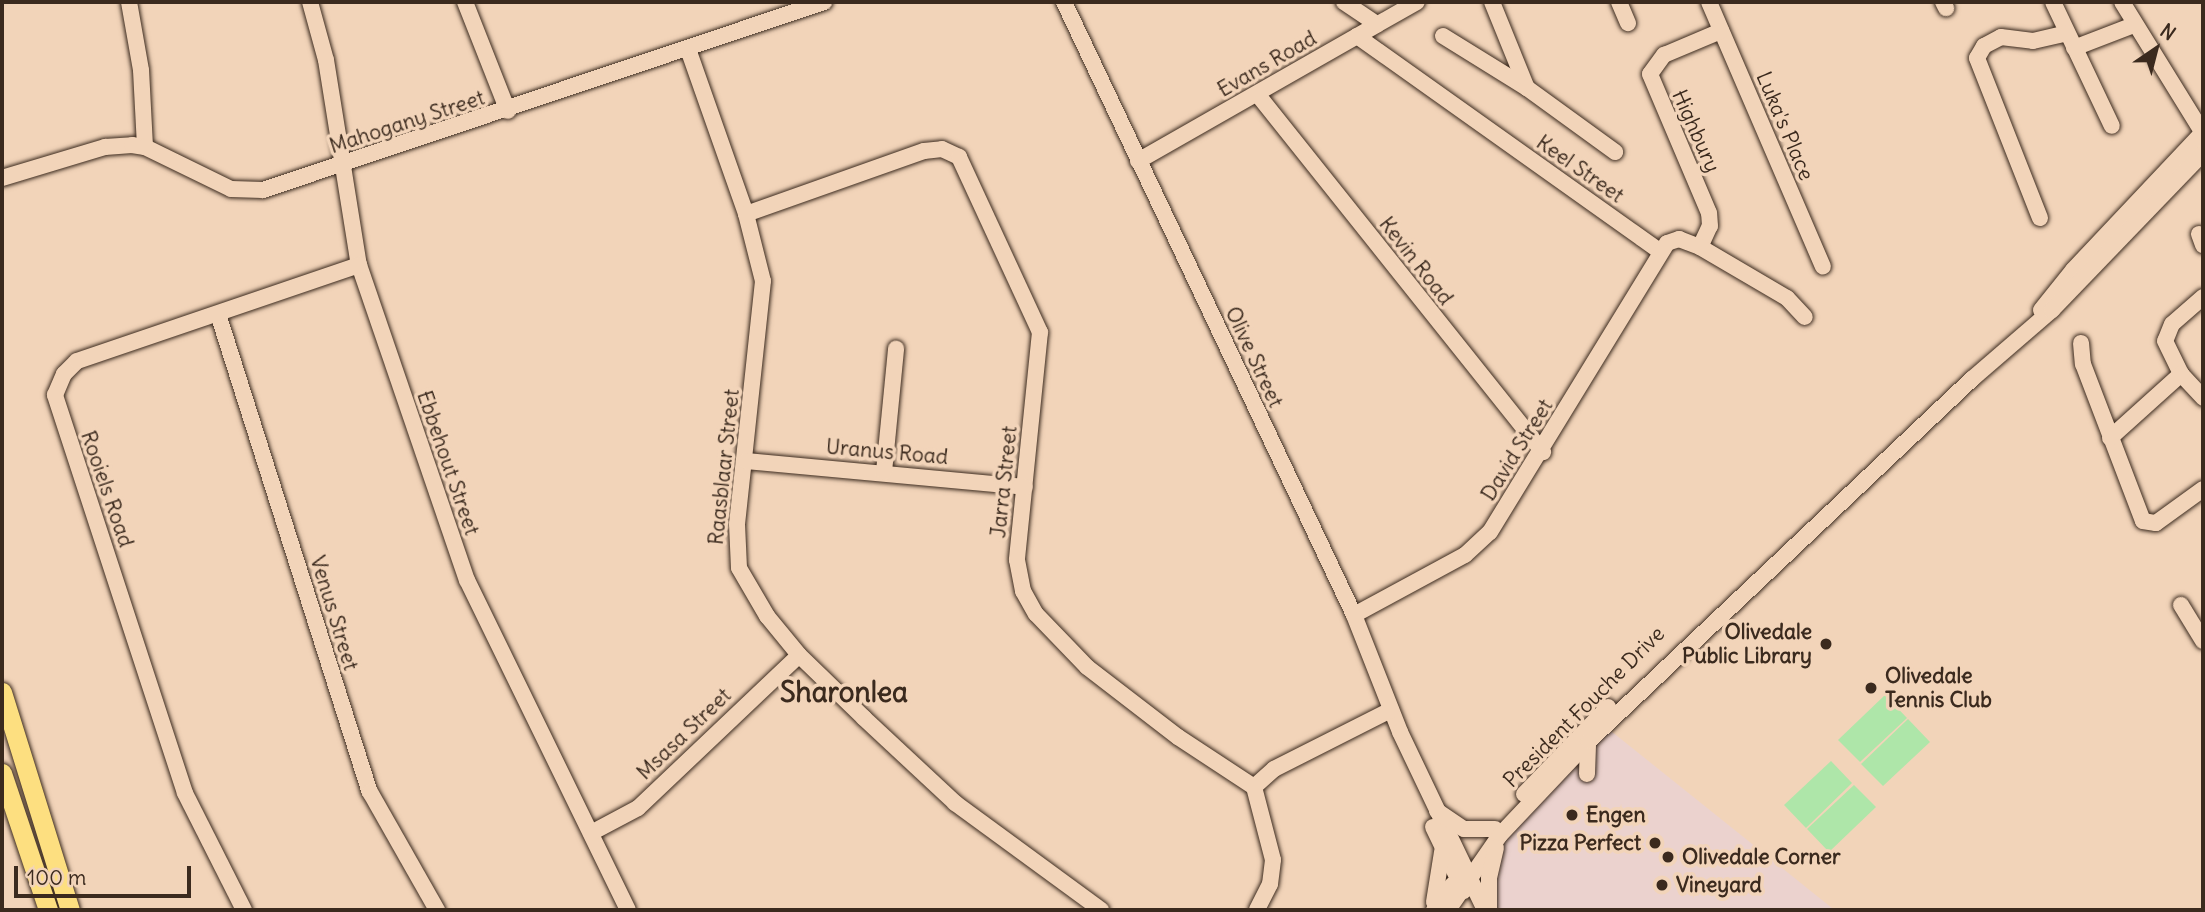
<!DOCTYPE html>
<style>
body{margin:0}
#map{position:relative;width:2205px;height:912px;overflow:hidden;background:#f2d4b9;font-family:Delius,sans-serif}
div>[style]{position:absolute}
.built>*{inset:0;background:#ebd2ce}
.green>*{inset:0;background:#aee6a9}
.roads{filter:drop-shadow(0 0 2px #3b2a1e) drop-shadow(0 0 2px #3b2a1e)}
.minor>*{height:16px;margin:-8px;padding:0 8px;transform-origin:8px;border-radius:8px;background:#f2d4b9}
.major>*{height:19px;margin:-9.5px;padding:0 9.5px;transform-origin:9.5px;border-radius:9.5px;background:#fddf80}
.dots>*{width:19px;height:19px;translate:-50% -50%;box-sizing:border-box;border:4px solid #f2d4b9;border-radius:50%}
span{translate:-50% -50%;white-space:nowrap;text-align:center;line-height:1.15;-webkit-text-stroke:7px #f2d4b9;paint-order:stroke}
.street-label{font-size:21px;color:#3b2a1e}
.poi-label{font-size:21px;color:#3b2a1e;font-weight:700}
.right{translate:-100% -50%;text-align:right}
.left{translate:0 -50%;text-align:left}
.district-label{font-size:28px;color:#3b2a1e;font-weight:700}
.frame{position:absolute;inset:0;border:4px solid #3b2a1e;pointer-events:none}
.north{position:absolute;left:2121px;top:14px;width:70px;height:70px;-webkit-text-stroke:5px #f2d4b9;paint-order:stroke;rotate:35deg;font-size:19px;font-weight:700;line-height:28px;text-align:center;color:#3b2a1e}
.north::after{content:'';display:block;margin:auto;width:24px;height:32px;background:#3b2a1e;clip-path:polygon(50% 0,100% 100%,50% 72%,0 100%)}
.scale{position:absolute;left:14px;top:866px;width:177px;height:32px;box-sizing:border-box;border:4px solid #3b2a1e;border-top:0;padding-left:9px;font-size:21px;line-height:24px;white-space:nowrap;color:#3b2a1e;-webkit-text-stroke:5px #f2d4b9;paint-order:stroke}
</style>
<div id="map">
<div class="built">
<div style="clip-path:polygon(1606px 727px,1832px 908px,1481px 910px,1464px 878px)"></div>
</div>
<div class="green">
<div style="clip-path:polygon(1885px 695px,1907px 718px,1860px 762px,1838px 740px)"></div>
<div style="clip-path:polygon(1908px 719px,1930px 742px,1883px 786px,1861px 764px)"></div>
<div style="clip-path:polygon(1831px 761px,1852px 783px,1806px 828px,1784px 805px)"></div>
<div style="clip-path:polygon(1854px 785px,1876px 807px,1829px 852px,1807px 829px)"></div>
</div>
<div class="roads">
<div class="minor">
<div style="left:129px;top:2px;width:69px;rotate:80deg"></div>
<div style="left:141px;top:70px;width:77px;rotate:87deg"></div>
<div style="left:310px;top:2px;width:60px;rotate:74.6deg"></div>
<div style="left:326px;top:60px;width:208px;rotate:80.9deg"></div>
<div style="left:359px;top:265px;width:333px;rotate:71.1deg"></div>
<div style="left:467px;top:580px;width:367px;rotate:64deg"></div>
<div style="left:465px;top:2px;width:117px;rotate:68.5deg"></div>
<div style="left:1064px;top:2px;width:678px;rotate:64.68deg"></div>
<div style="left:1354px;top:615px;width:126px;rotate:68.5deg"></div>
<div style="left:1400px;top:732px;width:197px;rotate:64.5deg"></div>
<div style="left:1344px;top:2px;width:40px;rotate:34deg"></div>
<div style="left:1492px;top:2px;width:93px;rotate:67.9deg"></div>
<div style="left:1619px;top:2px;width:23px;rotate:67deg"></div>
<div style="left:1709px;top:2px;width:288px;rotate:66.7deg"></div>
<div style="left:1943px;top:2px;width:7px;rotate:63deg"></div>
<div style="left:2053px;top:2px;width:137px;rotate:64.6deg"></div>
<div style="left:2122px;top:2px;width:154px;rotate:58.3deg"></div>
<div style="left:1357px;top:36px;width:372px;rotate:35.4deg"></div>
<div style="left:1443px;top:36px;width:99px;rotate:31.8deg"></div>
<div style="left:1527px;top:88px;width:109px;rotate:36deg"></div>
<div style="left:2074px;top:48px;width:64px;rotate:-21deg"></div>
<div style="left:688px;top:49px;width:175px;rotate:70.6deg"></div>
<div style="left:746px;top:214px;width:69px;rotate:75.8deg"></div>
<div style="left:763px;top:281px;width:244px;rotate:96.1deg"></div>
<div style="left:737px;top:524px;width:44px;rotate:87.4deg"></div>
<div style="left:739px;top:568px;width:56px;rotate:59.7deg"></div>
<div style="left:767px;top:616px;width:50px;rotate:50.6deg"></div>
<div style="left:799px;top:655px;width:91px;rotate:44.1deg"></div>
<div style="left:864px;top:718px;width:125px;rotate:43deg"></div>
<div style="left:955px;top:803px;width:181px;rotate:36.2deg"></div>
<div style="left:1258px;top:95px;width:457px;rotate:51.4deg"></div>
<div style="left:1138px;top:161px;width:321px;rotate:-29.7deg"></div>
<div style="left:2px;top:178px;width:108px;rotate:-16.8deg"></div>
<div style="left:105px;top:147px;width:27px;rotate:-4deg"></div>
<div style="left:132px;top:145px;width:13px;rotate:9deg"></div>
<div style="left:145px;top:147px;width:96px;rotate:26deg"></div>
<div style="left:231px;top:189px;width:32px;rotate:2deg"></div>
<div style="left:263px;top:190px;width:592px;rotate:-18.53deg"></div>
<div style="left:746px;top:214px;width:189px;rotate:-19.5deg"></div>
<div style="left:924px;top:151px;width:18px;rotate:-6deg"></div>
<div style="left:942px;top:149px;width:19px;rotate:25deg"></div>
<div style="left:959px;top:157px;width:193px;rotate:65.2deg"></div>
<div style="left:1040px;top:332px;width:229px;rotate:95.8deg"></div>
<div style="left:1017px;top:560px;width:32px;rotate:79deg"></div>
<div style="left:1023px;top:591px;width:26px;rotate:61deg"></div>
<div style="left:1036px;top:614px;width:74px;rotate:46.1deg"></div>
<div style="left:1087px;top:667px;width:115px;rotate:37.6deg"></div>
<div style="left:1178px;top:737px;width:91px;rotate:33.3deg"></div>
<div style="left:2040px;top:218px;width:172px;rotate:-111.5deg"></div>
<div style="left:1977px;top:58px;width:14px;rotate:-60deg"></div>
<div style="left:1984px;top:46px;width:19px;rotate:-28deg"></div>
<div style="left:2001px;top:37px;width:32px;rotate:7deg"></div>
<div style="left:2033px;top:41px;width:35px;rotate:-13deg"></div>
<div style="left:2199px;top:234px;width:12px;rotate:70deg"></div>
<div style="left:1700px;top:247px;width:23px;rotate:-65deg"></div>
<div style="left:1710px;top:226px;width:13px;rotate:-94deg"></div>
<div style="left:1709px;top:213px;width:151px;rotate:-113deg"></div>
<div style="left:1650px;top:74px;width:24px;rotate:-54deg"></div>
<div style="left:1664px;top:55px;width:62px;rotate:-22.8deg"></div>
<div style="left:2203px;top:297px;width:41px;rotate:138.9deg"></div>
<div style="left:2172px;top:324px;width:18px;rotate:112deg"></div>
<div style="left:2165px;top:341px;width:37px;rotate:64deg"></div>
<div style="left:2181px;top:374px;width:33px;rotate:47deg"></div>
<div style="left:2041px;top:310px;width:51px;rotate:-51.3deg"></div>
<div style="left:2073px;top:270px;width:190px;rotate:-46.7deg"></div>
<div style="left:219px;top:317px;width:498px;rotate:72.4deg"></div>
<div style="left:370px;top:792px;width:136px;rotate:60.4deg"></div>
<div style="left:2081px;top:343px;width:21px;rotate:85deg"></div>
<div style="left:2083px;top:364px;width:168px;rotate:69.1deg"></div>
<div style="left:2143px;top:521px;width:13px;rotate:9deg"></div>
<div style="left:2156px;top:523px;width:58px;rotate:-35.9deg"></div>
<div style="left:2110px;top:438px;width:96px;rotate:-42deg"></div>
<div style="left:746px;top:461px;width:280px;rotate:5.3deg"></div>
<div style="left:884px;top:472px;width:124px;rotate:-84.4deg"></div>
<div style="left:2181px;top:605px;width:42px;rotate:58.6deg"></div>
<div style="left:1354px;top:615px;width:126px;rotate:-28.4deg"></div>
<div style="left:1465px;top:555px;width:34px;rotate:-43deg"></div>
<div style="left:1490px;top:532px;width:339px;rotate:-58.5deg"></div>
<div style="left:1667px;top:243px;width:13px;rotate:-18deg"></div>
<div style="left:1679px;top:239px;width:22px;rotate:21deg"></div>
<div style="left:1700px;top:247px;width:101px;rotate:30.4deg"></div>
<div style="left:1787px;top:298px;width:26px;rotate:47deg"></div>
<div style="left:1587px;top:774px;width:31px;rotate:-88deg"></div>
<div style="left:1254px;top:787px;width:27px;rotate:-42deg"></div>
<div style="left:1274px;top:769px;width:131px;rotate:-26.8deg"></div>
<div style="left:1254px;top:787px;width:75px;rotate:75.4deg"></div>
<div style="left:1273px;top:860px;width:24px;rotate:97deg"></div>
<div style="left:1270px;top:884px;width:29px;rotate:117deg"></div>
<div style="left:1524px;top:794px;width:121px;rotate:-46deg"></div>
<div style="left:1437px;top:811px;width:32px;rotate:34deg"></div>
<div style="left:1464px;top:829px;width:31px"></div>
<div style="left:1433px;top:827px;width:71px;rotate:64.2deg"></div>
<div style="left:591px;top:833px;width:53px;rotate:-28deg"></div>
<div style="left:638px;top:808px;width:222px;rotate:-43.5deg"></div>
<div style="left:1434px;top:902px;width:51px;rotate:-80.9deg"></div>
<div style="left:244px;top:910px;width:131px;rotate:-116.8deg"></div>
<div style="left:185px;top:793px;width:419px;rotate:-108.1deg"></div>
<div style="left:55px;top:395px;width:23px;rotate:-67deg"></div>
<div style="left:64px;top:374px;width:18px;rotate:-45deg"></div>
<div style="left:77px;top:361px;width:298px;rotate:-18.8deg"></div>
<div style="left:1434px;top:910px;width:31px;rotate:-54deg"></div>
<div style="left:1448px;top:910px;width:91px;rotate:-55.3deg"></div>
<div style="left:1500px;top:835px;width:129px;rotate:-46.6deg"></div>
<div style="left:1589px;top:741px;width:527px;rotate:-43.39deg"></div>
<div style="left:1972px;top:379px;width:106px;rotate:-40.8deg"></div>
<div style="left:2052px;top:310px;width:218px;rotate:-46.1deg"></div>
<div style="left:1489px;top:910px;width:32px;rotate:-90deg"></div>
<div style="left:1489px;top:878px;width:31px;rotate:-77deg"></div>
</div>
<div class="major">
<div style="left:2px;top:692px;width:228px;rotate:72.7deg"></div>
<div style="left:2px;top:773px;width:145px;rotate:71.4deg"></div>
</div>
</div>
<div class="dots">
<div style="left:1826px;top:644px;background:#3b2a1e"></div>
<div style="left:1871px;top:688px;background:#3b2a1e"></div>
<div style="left:1572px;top:815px;background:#3b2a1e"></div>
<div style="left:1655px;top:843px;background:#3b2a1e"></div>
<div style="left:1668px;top:857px;background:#3b2a1e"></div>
<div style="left:1662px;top:885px;background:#3b2a1e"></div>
</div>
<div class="street-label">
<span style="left:1267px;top:64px;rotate:-30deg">Evans Road</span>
<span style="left:407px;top:122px;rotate:-18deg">Mahogany Street</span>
<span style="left:1785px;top:126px;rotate:67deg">Luka's Place</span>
<span style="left:1696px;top:131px;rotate:66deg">Highbury</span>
<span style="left:1580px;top:169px;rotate:35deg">Keel Street</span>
<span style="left:1416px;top:261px;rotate:52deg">Kevin Road</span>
<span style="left:1254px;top:357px;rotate:65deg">Olive Street</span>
<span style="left:1517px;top:450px;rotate:-58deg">David Street</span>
<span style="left:887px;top:452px;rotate:5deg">Uranus Road</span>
<span style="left:448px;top:463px;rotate:71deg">Ebbehout Street</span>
<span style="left:724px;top:467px;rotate:-84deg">Raasblaar Street</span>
<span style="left:1004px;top:482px;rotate:-84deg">Jarra Street</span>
<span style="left:107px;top:489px;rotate:71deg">Rooiels Road</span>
<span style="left:334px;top:613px;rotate:73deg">Venus Street</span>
<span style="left:1584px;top:707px;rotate:-45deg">President Fouche Drive</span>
<span style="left:684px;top:734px;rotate:-44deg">Msasa Street</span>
</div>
<div class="poi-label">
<span class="right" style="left:1812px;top:644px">Olivedale<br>Public Library</span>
<span class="left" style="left:1885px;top:688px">Olivedale<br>Tennis Club</span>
<span class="left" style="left:1586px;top:815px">Engen</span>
<span class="right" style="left:1641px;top:843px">Pizza Perfect</span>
<span class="left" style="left:1682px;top:857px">Olivedale Corner</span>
<span class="left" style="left:1676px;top:885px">Vineyard</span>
</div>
<div class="district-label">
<span style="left:844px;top:692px">Sharonlea</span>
</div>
<div class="frame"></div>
<div class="north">N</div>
<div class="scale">100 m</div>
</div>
